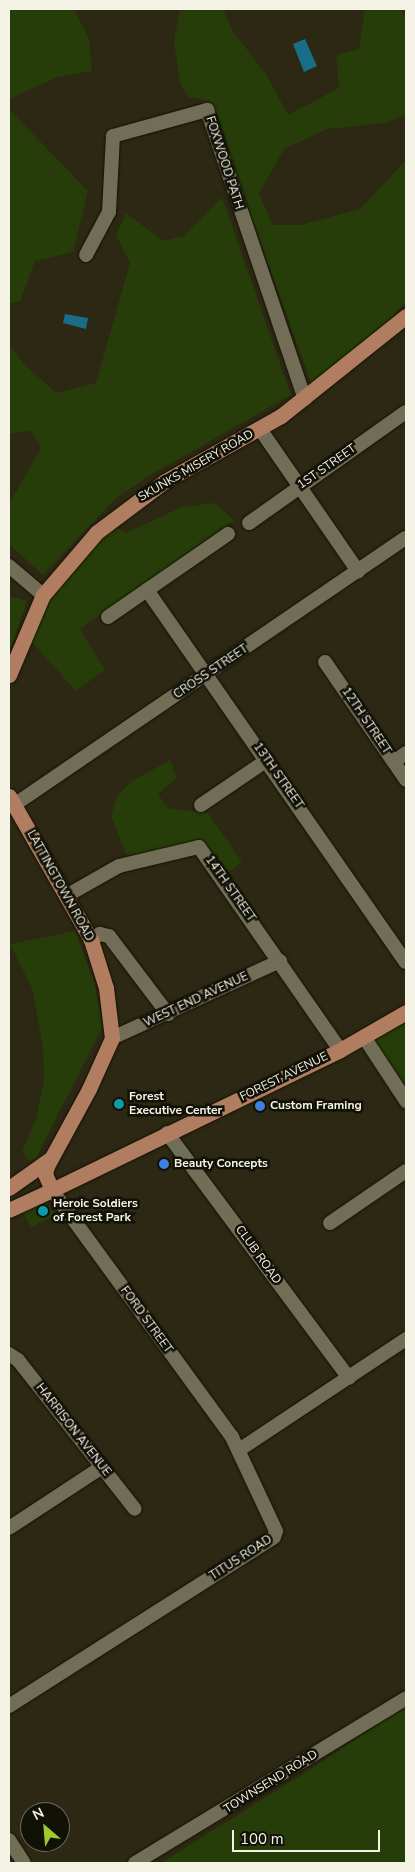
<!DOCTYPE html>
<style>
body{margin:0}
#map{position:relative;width:415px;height:1872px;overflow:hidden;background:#2c2813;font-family:"Nunito Sans",sans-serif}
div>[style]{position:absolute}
.green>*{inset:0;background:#263d09}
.water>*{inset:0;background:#196d89}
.roads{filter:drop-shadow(0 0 1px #141101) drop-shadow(0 0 1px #141101)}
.minor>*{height:14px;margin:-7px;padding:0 7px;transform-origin:7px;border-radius:7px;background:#716d56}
.major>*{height:15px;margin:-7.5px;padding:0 7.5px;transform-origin:7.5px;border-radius:7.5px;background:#b07d61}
.dots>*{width:14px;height:14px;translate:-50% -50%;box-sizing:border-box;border:2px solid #121108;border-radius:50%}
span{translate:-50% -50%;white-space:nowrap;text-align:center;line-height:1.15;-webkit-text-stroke:5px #121108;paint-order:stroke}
.street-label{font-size:12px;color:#f5f3e6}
.poi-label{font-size:12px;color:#f5f3e6;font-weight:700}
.left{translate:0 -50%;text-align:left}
.frame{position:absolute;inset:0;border:10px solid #f5f3e6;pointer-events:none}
.north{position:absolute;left:20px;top:1802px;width:50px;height:50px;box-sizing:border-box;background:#121108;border:1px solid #6d6b61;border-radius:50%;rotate:333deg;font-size:14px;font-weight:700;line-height:20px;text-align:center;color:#f5f3e6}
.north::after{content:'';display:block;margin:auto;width:18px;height:22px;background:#9fca2d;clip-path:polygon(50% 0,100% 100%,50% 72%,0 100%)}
.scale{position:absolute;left:232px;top:1830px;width:148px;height:22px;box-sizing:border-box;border:2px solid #f5f3e6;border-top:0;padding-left:6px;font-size:15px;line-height:18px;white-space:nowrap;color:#f5f3e6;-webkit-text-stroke:4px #121108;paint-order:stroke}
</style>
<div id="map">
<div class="green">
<div style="clip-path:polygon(9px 9px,74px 9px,89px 38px,92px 71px,58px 77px,9px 99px)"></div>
<div style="clip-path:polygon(180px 9px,223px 9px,232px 30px,266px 74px,288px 115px,339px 88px,336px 55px,359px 49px,365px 9px,402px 9px,406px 20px,406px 115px,384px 123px,327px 129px,284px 149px,259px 194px,273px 225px,301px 225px,360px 209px,406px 160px,406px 302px,371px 339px,311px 383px,210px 101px,188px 97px,180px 83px,174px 42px)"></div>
<div style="clip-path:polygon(9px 109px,88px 191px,73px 252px,35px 261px,20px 302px,9px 303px)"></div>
<div style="clip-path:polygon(222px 197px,291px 395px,147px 477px,114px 500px,43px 575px,9px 544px,9px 504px,41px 448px,31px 431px,9px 434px,9px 344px,24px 364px,56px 393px,96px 383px,130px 263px,116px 235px,126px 213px,163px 241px,184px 236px)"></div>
<div style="clip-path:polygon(215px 503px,234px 520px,80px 629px,105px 670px,76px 691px,30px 640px,50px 596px,112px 525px,126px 533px,182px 507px)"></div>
<div style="clip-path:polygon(9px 596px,27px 601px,9px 652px)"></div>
<div style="clip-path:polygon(170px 760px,177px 778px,158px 794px,168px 808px,208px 813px,242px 862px,226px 874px,200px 842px,128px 858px,111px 816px,117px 796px,132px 781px)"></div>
<div style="clip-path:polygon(75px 931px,95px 985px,102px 1028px,36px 1158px,29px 1161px,22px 1152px,36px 1119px,44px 1081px,43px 1047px,32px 988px,10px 944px)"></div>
<div style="clip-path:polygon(406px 1015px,406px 1089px,371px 1037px)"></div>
<div style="clip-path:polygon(45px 1202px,56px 1215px,31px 1227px,22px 1212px)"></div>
<div style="clip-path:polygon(406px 1706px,406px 1863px,161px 1863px,314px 1767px)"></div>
</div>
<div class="water">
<div style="clip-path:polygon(305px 39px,317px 66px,304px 72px,293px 44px)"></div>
<div style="clip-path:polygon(65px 314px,88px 318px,86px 329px,63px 323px)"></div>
</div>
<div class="roads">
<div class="minor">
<div style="left:86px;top:255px;width:49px;rotate:-61.9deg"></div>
<div style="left:109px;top:212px;width:76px;rotate:-87deg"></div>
<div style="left:113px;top:136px;width:98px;rotate:-15.5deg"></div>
<div style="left:207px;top:110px;width:305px;rotate:71.3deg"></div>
<div style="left:260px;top:429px;width:173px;rotate:55.4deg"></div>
<div style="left:249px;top:523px;width:192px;rotate:-35.3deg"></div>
<div style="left:9px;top:566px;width:45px;rotate:40.5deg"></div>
<div style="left:147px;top:590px;width:453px;rotate:55.2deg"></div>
<div style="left:108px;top:617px;width:146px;rotate:-34.7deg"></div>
<div style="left:325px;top:662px;width:143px;rotate:55.5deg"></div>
<div style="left:394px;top:762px;width:15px;rotate:-37deg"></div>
<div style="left:14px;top:805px;width:474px;rotate:-34.3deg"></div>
<div style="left:201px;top:805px;width:80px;rotate:-34.3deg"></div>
<div style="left:66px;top:896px;width:61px;rotate:-29.5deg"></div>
<div style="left:119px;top:866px;width:82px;rotate:-13.4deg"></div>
<div style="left:199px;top:847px;width:247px;rotate:55.2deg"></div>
<div style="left:91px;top:940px;width:11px;rotate:-34deg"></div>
<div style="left:100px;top:934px;width:9px;rotate:13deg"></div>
<div style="left:109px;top:936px;width:98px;rotate:52.9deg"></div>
<div style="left:364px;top:1037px;width:77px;rotate:56.7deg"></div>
<div style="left:112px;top:1038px;width:185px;rotate:-24.6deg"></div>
<div style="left:167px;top:1133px;width:305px;rotate:53.4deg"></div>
<div style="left:330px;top:1223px;width:92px;rotate:-34.4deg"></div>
<div style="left:9px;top:1354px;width:11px;rotate:34deg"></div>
<div style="left:18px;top:1360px;width:189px;rotate:51.9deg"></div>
<div style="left:239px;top:1450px;width:201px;rotate:-33.6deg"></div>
<div style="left:9px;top:1528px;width:111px;rotate:-33.3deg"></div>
<div style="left:9px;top:1706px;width:314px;rotate:-32.5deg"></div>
<div style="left:274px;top:1537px;width:6px;rotate:-72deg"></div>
<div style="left:276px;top:1531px;width:104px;rotate:-115.1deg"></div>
<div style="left:232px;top:1437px;width:306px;rotate:-126.1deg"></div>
<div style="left:9px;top:1840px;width:27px;rotate:57deg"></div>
<div style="left:135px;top:1863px;width:317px;rotate:-31.3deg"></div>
</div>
<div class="major">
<div style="left:9px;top:675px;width:87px;rotate:-67deg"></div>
<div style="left:43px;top:595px;width:83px;rotate:-49.4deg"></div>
<div style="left:97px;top:532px;width:85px;rotate:-36.9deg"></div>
<div style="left:165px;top:481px;width:133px;rotate:-29.3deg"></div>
<div style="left:281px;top:416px;width:160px;rotate:-38.7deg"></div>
<div style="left:9px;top:796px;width:166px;rotate:60.3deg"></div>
<div style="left:91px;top:940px;width:50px;rotate:72.6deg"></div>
<div style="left:106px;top:988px;width:50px;rotate:83.2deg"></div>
<div style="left:112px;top:1038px;width:56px;rotate:114.3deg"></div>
<div style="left:89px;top:1089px;width:88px;rotate:118.6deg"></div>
<div style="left:47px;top:1166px;width:8px;rotate:104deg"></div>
<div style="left:45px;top:1174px;width:17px;rotate:66deg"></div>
<div style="left:52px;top:1190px;width:47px;rotate:155.1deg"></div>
<div style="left:9px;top:1188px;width:50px;rotate:-35.3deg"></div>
<div style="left:52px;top:1190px;width:320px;rotate:-25.9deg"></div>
<div style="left:340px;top:1050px;width:76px;rotate:-29.9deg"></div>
</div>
</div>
<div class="dots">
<div style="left:119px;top:1104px;background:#0f9aa8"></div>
<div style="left:260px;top:1106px;background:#3f7fe0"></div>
<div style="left:164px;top:1164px;background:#3f7fe0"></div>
<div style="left:43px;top:1211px;background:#0f9aa8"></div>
</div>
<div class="street-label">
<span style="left:224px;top:163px;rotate:72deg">FOXWOOD PATH</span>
<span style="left:196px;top:466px;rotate:-30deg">SKUNKS MISERY ROAD</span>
<span style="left:327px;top:467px;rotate:-35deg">1ST STREET</span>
<span style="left:211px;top:672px;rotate:-34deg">CROSS STREET</span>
<span style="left:366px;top:721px;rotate:56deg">12TH STREET</span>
<span style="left:278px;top:776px;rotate:55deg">13TH STREET</span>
<span style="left:60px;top:886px;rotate:61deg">LATTINGTOWN ROAD</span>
<span style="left:230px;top:889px;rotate:55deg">14TH STREET</span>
<span style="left:196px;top:1000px;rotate:-25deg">WEST END AVENUE</span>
<span style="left:284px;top:1077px;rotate:-26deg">FOREST AVENUE</span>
<span style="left:258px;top:1255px;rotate:54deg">CLUB ROAD</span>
<span style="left:146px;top:1320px;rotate:54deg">FORD STREET</span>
<span style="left:73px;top:1430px;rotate:52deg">HARRISON AVENUE</span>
<span style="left:241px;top:1558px;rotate:-33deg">TITUS ROAD</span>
<span style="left:271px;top:1782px;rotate:-32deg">TOWNSEND ROAD</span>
</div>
<div class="poi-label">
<span class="left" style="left:129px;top:1104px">Forest<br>Executive Center</span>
<span class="left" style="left:270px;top:1106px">Custom Framing</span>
<span class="left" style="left:174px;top:1164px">Beauty Concepts</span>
<span class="left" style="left:53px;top:1211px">Heroic Soldiers<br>of Forest Park</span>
</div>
<div class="frame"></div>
<div class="north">N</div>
<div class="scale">100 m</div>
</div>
